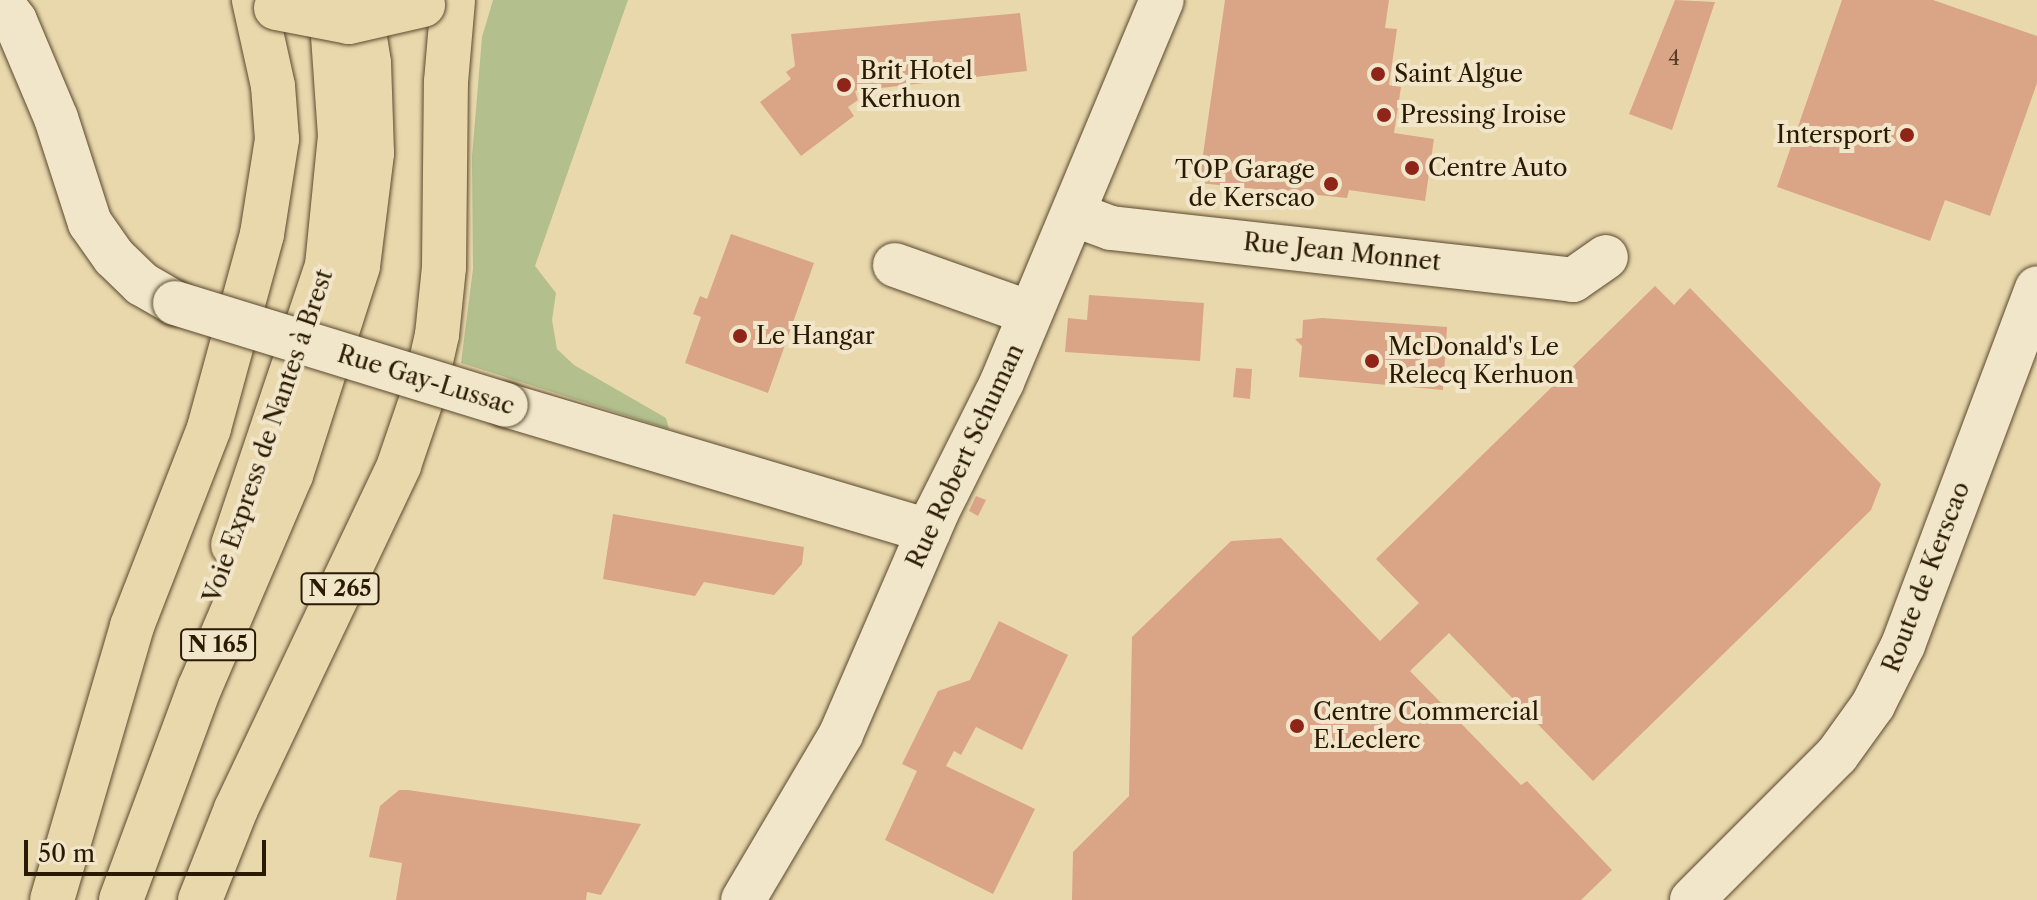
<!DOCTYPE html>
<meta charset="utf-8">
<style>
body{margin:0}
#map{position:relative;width:2037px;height:900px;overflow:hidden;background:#ead8ad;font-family:"Libre Caslon Text",serif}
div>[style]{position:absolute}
.green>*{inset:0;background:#b3bf8d}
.building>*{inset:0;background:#daa487}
.roads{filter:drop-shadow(0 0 2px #5a4a2e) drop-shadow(0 0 2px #5a4a2e)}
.minor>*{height:44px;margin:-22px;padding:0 22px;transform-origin:22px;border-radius:22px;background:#f1e6ca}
.highway>*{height:44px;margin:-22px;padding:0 22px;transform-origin:22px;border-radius:22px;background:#ead8ad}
.bridges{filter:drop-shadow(0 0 2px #5a4a2e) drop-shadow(0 0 2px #5a4a2e)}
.minor-bridge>*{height:44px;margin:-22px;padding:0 22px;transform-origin:22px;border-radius:22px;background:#f1e6ca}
.highway-bridge>*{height:44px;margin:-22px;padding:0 22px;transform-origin:22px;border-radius:22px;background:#ead8ad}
.dots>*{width:22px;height:22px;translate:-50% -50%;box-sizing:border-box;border:4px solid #f1e6ca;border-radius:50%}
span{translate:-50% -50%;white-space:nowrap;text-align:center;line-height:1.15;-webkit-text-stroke:8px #f1e6ca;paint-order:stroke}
.number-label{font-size:20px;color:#563c25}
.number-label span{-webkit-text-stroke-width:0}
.shield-label span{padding:2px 6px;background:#f1e6ca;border:2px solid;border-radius:6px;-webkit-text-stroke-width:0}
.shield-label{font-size:22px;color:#2a1a04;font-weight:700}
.poi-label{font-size:24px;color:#2a1a04}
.left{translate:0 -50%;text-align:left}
.right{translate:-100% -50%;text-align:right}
.street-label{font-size:24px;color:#2a1a04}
.scale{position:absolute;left:24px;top:840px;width:242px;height:36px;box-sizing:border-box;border:4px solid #2a1a04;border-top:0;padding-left:10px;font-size:24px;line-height:28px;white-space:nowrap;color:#2a1a04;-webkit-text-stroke:6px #f1e6ca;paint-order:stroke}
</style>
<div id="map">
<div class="green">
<div style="clip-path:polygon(493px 0,628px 0,535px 266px,556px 293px,552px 320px,557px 349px,574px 365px,666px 418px,669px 429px,461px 363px,473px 269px,472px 157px,482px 37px)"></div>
</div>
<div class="building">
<div style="clip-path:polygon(1225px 0,1389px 0,1385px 28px,1397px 29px,1389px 85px,1401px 87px,1394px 133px,1434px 139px,1425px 201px,1349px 190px,1347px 198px,1199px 183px)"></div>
<div style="clip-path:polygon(1675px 0,1715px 2px,1672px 130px,1629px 114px)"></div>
<div style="clip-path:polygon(1842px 0,1933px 0,2037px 36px,2037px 83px,1990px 216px,1945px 200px,1930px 241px,1777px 187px)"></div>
<div style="clip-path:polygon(1020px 13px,1027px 71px,855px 91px,858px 100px,848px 107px,854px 116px,801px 156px,760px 102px,791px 79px,786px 72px,795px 66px,791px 34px)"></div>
<div style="clip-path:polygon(731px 234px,814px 263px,768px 393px,685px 363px,701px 317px,693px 314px,700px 296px,707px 299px)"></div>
<div style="clip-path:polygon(1655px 286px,1674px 305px,1690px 288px,1881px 484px,1871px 510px,1593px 781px,1449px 633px,1410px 671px,1521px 785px,1527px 781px,1612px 870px,1581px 900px,1072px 900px,1073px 852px,1129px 796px,1132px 637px,1231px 541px,1281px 538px,1380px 641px,1419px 603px,1376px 559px)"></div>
<div style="clip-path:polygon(1089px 295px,1204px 303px,1200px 361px,1065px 352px,1068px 318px,1087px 320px)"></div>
<div style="clip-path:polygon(1322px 318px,1447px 327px,1443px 390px,1299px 377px,1302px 346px,1295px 339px,1302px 338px,1303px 320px)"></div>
<div style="clip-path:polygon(1236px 368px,1252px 369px,1250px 399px,1233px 397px)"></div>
<div style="clip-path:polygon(976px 496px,986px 500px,978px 516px,969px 511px)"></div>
<div style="clip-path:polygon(613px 514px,804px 547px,802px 564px,774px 595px,704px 582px,695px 596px,603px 579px)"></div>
<div style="clip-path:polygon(999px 621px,1068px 655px,1022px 750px,976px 727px,961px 755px,954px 751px,946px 766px,1035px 809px,993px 894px,885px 840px,917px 771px,902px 764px,938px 691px,970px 680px)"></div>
<div style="clip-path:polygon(399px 790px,408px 790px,641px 824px,601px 895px,587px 892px,586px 900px,396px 900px,402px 863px,369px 857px,380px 806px)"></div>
</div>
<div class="roads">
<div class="minor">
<div style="left:0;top:1px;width:25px;rotate:53deg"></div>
<div style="left:15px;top:21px;width:105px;rotate:67.1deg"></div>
<div style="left:56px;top:118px;width:110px;rotate:72.1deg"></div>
<div style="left:90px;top:223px;width:42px;rotate:54.8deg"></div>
<div style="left:114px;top:257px;width:39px;rotate:44deg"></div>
<div style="left:142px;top:284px;width:38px;rotate:30deg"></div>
<div style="left:1073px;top:214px;width:40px;rotate:20.2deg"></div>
<div style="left:1111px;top:228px;width:465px;rotate:6.4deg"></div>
<div style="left:1573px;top:280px;width:40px;rotate:-34.9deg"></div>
<div style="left:895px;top:265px;width:143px;rotate:19.6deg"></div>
<div style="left:506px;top:405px;width:441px;rotate:16.6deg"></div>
<div style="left:743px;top:900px;width:193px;rotate:-59.4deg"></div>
<div style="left:841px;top:734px;width:240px;rotate:-66.6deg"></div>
<div style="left:936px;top:514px;width:148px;rotate:-63.4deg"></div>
<div style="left:1002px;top:382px;width:414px;rotate:-67.3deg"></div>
<div style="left:1692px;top:900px;width:205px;rotate:-45deg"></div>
<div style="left:1837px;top:755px;width:62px;rotate:-54.2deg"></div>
<div style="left:1873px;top:705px;width:67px;rotate:-63.4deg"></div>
<div style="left:1903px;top:645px;width:381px;rotate:-69.4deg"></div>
</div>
<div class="highway">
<div style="left:233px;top:545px;width:294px;rotate:-71.4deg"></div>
<div style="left:327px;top:266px;width:131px;rotate:-84.3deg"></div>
<div style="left:340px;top:136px;width:130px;rotate:-94deg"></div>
<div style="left:52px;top:900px;width:285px;rotate:-73.7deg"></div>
<div style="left:132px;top:626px;width:212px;rotate:-68.7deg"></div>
<div style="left:209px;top:428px;width:201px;rotate:-74.7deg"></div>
<div style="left:262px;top:234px;width:96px;rotate:-81deg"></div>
<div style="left:277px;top:139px;width:53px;rotate:-94.3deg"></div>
<div style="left:273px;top:86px;width:88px;rotate:-102.5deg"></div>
<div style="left:121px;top:900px;width:227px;rotate:-69.7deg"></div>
<div style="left:200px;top:687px;width:231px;rotate:-66.8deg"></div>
<div style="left:291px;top:475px;width:219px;rotate:-72.2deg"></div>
<div style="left:358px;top:266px;width:114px;rotate:-82.9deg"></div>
<div style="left:372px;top:153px;width:90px;rotate:-91.9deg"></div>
<div style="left:369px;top:63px;width:64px;rotate:-99deg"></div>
<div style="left:200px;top:900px;width:98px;rotate:-68.4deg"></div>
<div style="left:236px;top:809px;width:381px;rotate:-64.6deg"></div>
<div style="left:399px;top:465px;width:77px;rotate:-71.1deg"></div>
<div style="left:424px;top:392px;width:58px;rotate:-77.2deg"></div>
<div style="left:437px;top:335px;width:68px;rotate:-84.1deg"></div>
<div style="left:444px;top:267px;width:185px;rotate:-89.4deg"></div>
<div style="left:446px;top:82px;width:82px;rotate:-85.1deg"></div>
</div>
</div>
<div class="bridges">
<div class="minor-bridge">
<div style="left:175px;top:303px;width:346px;rotate:17.1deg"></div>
</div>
<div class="highway-bridge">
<div style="left:276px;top:8px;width:74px;rotate:10.9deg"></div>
<div style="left:349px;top:22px;width:76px;rotate:-12.9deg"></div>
</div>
</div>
<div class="dots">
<div style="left:1378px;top:74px;background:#8f2418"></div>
<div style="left:844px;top:85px;background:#8f2418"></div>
<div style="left:1384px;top:115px;background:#8f2418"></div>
<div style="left:1907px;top:135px;background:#8f2418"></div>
<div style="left:1412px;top:168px;background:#8f2418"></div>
<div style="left:1331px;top:184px;background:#8f2418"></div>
<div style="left:740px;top:336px;background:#8f2418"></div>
<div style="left:1372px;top:361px;background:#8f2418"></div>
<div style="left:1297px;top:726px;background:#8f2418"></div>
</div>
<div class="number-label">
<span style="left:1674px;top:58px">4</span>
</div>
<div class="shield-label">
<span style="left:340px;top:589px">N 265</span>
<span style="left:218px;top:645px">N 165</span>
</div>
<div class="poi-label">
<span class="left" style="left:860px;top:85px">Brit Hotel<br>Kerhuon</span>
<span class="left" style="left:1394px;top:74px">Saint Algue</span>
<span class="left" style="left:1400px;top:115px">Pressing Iroise</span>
<span class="right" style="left:1891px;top:135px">Intersport</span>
<span class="left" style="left:1428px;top:168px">Centre Auto</span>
<span class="right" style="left:1315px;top:184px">TOP Garage<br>de Kerscao</span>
<span class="left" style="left:756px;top:336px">Le Hangar</span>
<span class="left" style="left:1388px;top:361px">McDonald's Le<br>Relecq Kerhuon</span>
<span class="left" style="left:1313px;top:726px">Centre Commercial<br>E.Leclerc</span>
</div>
<div class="street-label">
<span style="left:1342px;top:252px;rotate:6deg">Rue Jean Monnet</span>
<span style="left:426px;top:380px;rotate:17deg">Rue Gay-Lussac</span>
<span style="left:268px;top:436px;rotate:-71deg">Voie Express de Nantes à Brest</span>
<span style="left:965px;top:456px;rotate:-65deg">Rue Robert Schuman</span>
<span style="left:1926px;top:577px;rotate:-69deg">Route de Kerscao</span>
</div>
<div class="scale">50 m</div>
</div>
